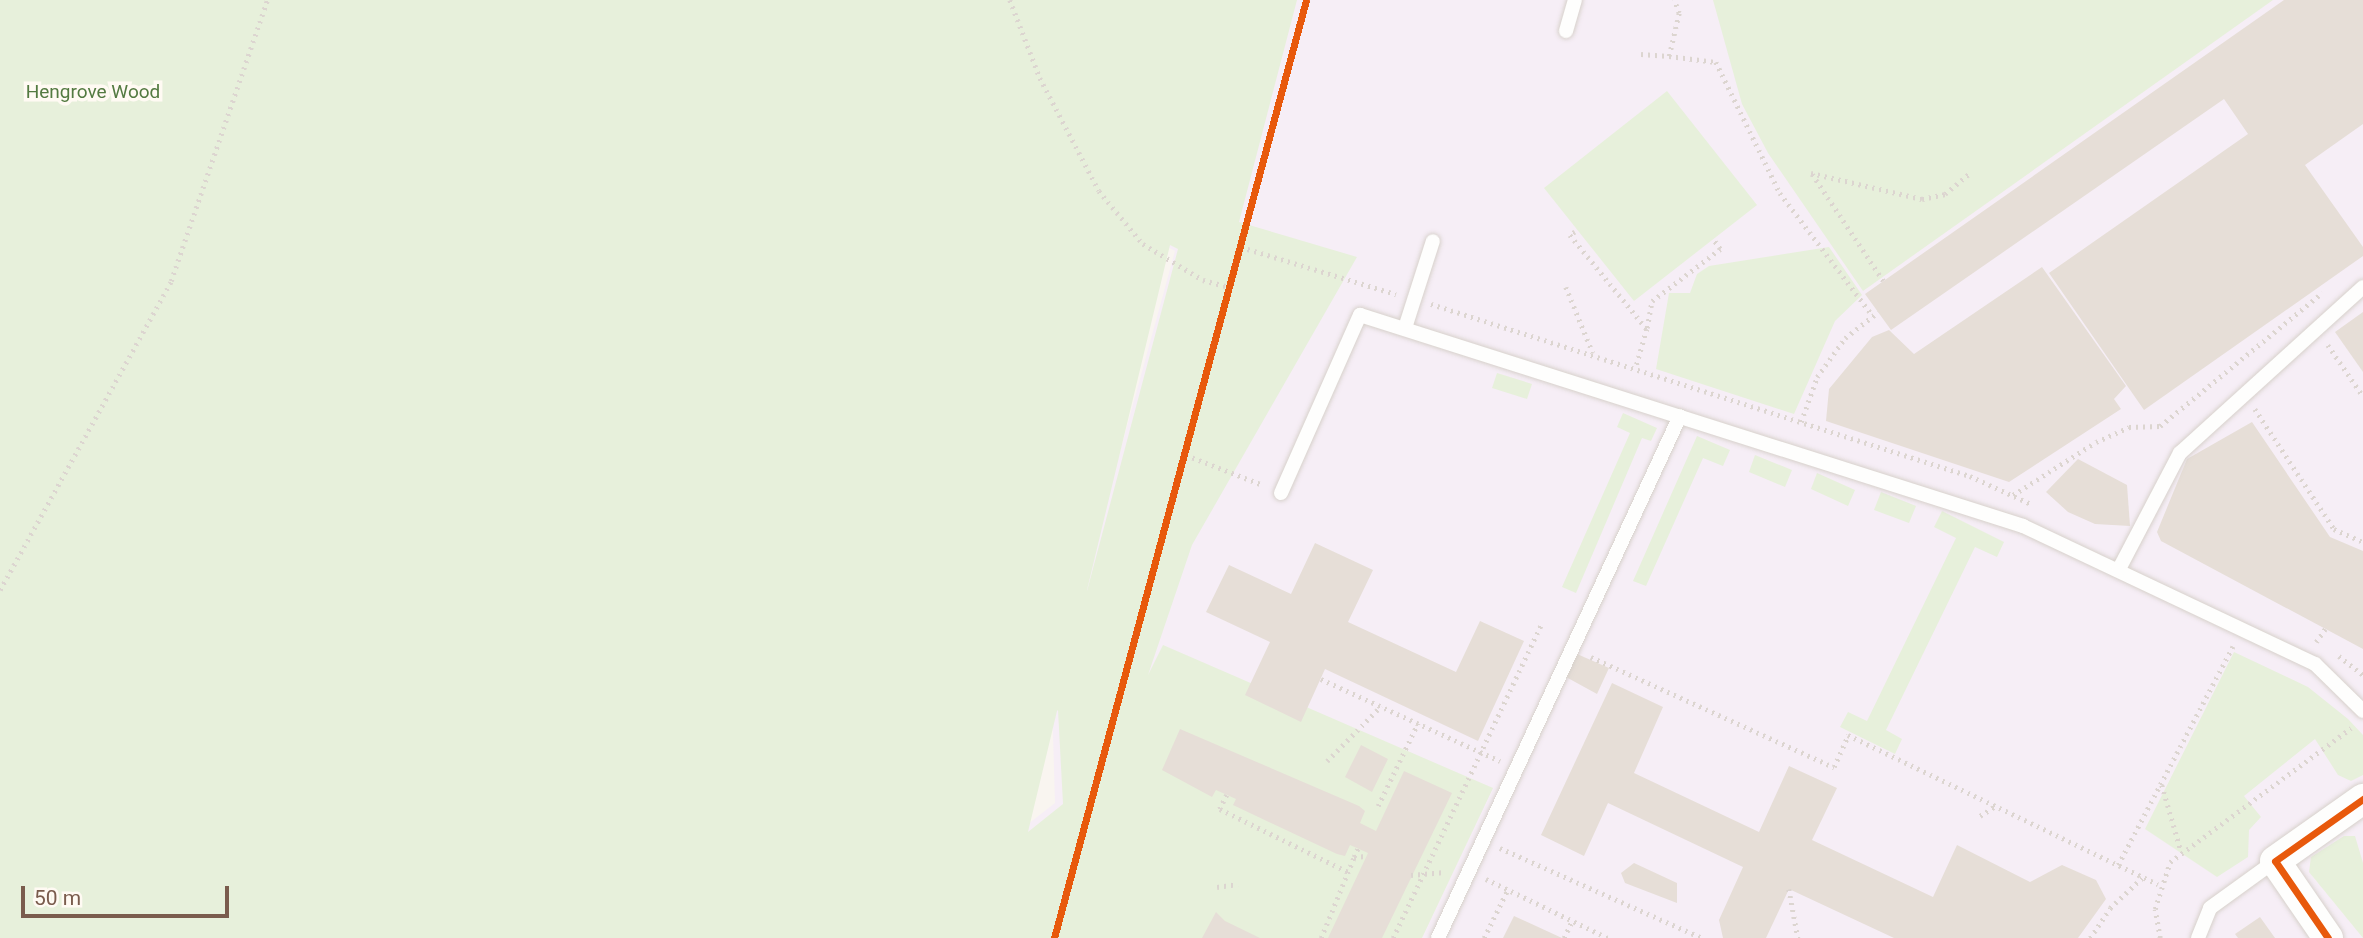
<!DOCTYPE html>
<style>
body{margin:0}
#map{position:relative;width:2363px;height:938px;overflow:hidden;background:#f9f5f0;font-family:Roboto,sans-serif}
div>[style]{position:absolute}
.education>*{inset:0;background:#f6eef6}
.green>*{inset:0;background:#e7f0db}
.building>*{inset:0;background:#e6ded7}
.path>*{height:4.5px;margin-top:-2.25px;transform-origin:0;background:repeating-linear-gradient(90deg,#dcd5d0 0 2px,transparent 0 7px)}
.roads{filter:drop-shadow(0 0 2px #d7d1cb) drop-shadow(0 0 2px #d7d1cb)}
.lane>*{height:14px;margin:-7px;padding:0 7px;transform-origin:7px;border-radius:7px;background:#fefefd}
.street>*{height:30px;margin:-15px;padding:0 15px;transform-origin:15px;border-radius:15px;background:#fefefd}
.cycleway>*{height:7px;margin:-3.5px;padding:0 3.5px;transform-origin:3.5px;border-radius:3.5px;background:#e8590c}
span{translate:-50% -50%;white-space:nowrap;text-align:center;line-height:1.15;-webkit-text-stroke:7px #fffaf3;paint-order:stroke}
.park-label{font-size:19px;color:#537a41}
.scale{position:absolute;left:21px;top:886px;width:208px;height:32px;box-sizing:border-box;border:4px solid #7a5c4d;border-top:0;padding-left:9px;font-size:21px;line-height:24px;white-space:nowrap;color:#7a5c4d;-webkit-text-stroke:5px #fffaf3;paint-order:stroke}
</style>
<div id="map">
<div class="education">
<div style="clip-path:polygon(1168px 0,2363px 0,2363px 938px,966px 938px,996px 849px,1055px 803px,1052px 700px,1175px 251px,1106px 215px)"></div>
</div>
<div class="green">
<div style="clip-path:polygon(evenodd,0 0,1297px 0,1239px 222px,1357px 257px,1192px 545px,1148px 675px,1163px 645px,1493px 788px,1422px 938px,0 938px,0 0,1170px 245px,1178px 249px,1087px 591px,1087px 590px,1170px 245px,0 0,1058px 710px,1063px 804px,1028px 832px,1057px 711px,1058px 710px)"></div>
<div style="clip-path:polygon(1713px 0,2273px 0,1863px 291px,1768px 153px,1742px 104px)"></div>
<div style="clip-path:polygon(1667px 91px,1757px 205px,1634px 301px,1544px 188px)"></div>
<div style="clip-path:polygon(1829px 247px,1862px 295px,1835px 321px,1794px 414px,1656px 369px,1669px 293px,1690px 293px,1697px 274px,1709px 266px)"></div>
<div style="clip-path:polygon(1497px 373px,1532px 384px,1527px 399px,1492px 388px)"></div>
<div style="clip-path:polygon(1623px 413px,1657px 428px,1651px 441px,1642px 438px,1576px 593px,1562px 587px,1630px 433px,1617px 427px)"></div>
<div style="clip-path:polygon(1697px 436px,1730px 450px,1723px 466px,1703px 458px,1646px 586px,1633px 581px)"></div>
<div style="clip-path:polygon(1755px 455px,1792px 470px,1785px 487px,1749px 472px)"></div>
<div style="clip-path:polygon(1817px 473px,1855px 490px,1848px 506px,1811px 489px)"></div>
<div style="clip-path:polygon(1881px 492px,1916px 506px,1909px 523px,1874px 510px)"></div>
<div style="clip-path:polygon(1942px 511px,2004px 542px,1997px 557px,1975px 547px,1886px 730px,1902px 739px,1895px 754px,1840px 727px,1848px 712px,1867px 721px,1956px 538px,1934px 527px)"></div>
<div style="clip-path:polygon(2234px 652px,2308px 687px,2348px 719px,2363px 735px,2363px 775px,2351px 781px,2338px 775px,2315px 739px,2244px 796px,2261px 817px,2249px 830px,2248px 857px,2217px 877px,2145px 829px)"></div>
<div style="clip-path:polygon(2344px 836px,2355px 836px,2363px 863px,2363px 938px,2309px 872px,2311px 857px)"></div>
</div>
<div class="building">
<div style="clip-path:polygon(2284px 0,2363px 0,2363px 124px,2305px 165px,2363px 247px,2363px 256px,2144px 410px,2049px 273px,2248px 134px,2224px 99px,1891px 330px,1865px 294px)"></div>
<div style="clip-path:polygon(2042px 267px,2126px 386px,2114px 399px,2121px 409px,2009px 482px,1826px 421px,1829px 389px,1872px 337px,1889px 330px,1914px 354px)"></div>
<div style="clip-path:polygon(2363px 312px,2363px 372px,2335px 332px)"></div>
<div style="clip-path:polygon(2252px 422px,2330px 537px,2363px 551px,2363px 649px,2161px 541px,2157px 532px,2187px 459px)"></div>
<div style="clip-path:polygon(2078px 459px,2127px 485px,2130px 526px,2095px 524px,2068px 512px,2046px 492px)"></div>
<div style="clip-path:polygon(1315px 543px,1373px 570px,1348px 622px,1456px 672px,1480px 621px,1524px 641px,1478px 741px,1325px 669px,1301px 722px,1245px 695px,1270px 642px,1206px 612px,1229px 565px,1291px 594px)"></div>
<div style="clip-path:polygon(1577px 654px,1609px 668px,1597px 694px,1566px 677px)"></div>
<div style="clip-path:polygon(1612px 683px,1663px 707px,1634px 773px,1759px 832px,1789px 766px,1837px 788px,1812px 840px,1933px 897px,1957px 845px,2030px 882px,2062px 865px,2096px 880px,2106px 899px,2078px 938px,1894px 938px,1789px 889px,1766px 938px,1723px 938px,1719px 920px,1743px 867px,1608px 803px,1584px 856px,1541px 835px)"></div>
<div style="clip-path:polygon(1180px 729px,1359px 806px,1365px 811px,1360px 823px,1376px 831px,1404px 771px,1452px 793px,1382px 938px,1328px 938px,1368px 853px,1350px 845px,1345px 856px,1337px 854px,1233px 805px,1236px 799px,1216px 790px,1212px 797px,1162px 770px)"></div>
<div style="clip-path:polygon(1361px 745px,1388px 759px,1372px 792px,1345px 777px)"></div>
<div style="clip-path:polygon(1634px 863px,1677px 883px,1677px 903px,1625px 883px,1621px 873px)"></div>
<div style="clip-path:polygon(1216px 912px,1225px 921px,1260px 938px,1202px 938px)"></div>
<div style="clip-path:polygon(1514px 916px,1562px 938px,1503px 938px)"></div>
<div style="clip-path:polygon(2260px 917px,2275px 938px,2238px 938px,2235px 934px)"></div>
</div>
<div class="path">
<div style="left:1010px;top:0;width:84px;rotate:69deg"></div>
<div style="left:1040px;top:78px;width:127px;rotate:62.4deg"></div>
<div style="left:1099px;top:191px;width:69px;rotate:50.3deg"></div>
<div style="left:1143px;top:244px;width:70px;rotate:31deg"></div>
<div style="left:1203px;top:280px;width:28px;rotate:15deg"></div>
<div style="left:1641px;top:54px;width:28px;rotate:4deg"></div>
<div style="left:1669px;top:56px;width:44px;rotate:-76.9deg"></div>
<div style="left:1679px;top:13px;width:14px;rotate:-111deg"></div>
<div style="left:1669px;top:56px;width:47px;rotate:7.3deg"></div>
<div style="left:1716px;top:62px;width:146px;rotate:64deg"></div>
<div style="left:1780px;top:193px;width:154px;rotate:52.9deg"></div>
<div style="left:1575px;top:232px;width:6px;rotate:149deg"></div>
<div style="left:1570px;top:235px;width:122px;rotate:50.7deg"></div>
<div style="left:1647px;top:329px;width:40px;rotate:106deg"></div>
<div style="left:1241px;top:247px;width:162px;rotate:16.9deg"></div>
<div style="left:1883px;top:281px;width:130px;rotate:-123.7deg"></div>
<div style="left:1811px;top:173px;width:114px;rotate:13.2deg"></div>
<div style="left:1922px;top:199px;width:24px;rotate:-12deg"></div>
<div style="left:1945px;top:194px;width:31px;rotate:-40deg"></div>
<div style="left:1566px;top:287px;width:71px;rotate:67.8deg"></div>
<div style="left:1431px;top:304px;width:566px;rotate:17.7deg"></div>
<div style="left:1970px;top:476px;width:69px;rotate:24.7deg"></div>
<div style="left:1647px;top:328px;width:27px;rotate:-80deg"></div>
<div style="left:1652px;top:301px;width:86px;rotate:-37.4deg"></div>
<div style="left:1720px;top:249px;width:12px;rotate:-125deg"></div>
<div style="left:2328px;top:345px;width:62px;rotate:55.5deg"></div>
<div style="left:2255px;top:409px;width:144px;rotate:56.6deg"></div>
<div style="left:2334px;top:529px;width:32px;rotate:24deg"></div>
<div style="left:1801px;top:422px;width:48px;rotate:-70.4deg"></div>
<div style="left:1817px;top:377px;width:48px;rotate:-54.3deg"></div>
<div style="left:1845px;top:338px;width:42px;rotate:-38.2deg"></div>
<div style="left:1186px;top:455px;width:83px;rotate:21.3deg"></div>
<div style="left:2013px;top:495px;width:98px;rotate:-32.6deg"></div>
<div style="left:2096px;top:442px;width:36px;rotate:-24deg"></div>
<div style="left:2129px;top:427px;width:31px;rotate:-2deg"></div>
<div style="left:2160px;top:426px;width:210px;rotate:-39.4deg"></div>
<div style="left:0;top:590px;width:353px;rotate:-61deg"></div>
<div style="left:171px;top:281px;width:297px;rotate:-71.1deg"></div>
<div style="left:2316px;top:642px;width:16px;rotate:-55deg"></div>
<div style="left:2339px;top:656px;width:31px;rotate:38deg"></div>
<div style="left:1591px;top:657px;width:267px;rotate:24.4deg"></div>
<div style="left:1834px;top:767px;width:35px;rotate:-66deg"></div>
<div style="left:1848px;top:735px;width:344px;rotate:25.7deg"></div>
<div style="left:1321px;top:679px;width:197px;rotate:24.6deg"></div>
<div style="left:1327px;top:761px;width:77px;rotate:-45.5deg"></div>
<div style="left:2162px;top:785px;width:69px;rotate:73.9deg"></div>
<div style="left:1227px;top:795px;width:16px;rotate:117deg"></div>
<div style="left:1220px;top:809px;width:143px;rotate:26.2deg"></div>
<div style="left:1378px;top:806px;width:92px;rotate:-64.3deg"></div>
<div style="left:1980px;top:816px;width:17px;rotate:-33deg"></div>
<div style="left:1500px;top:848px;width:221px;rotate:24deg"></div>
<div style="left:1354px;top:857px;width:10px;rotate:-66deg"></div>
<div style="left:2118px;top:865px;width:247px;rotate:-62.3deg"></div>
<div style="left:1411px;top:875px;width:34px;rotate:-5deg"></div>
<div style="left:1486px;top:879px;width:136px;rotate:25.8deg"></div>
<div style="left:1217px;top:887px;width:21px;rotate:-8deg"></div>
<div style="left:1789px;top:889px;width:50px;rotate:79.6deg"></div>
<div style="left:1321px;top:938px;width:87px;rotate:-67.8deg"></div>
<div style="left:1354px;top:857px;width:12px;rotate:-5deg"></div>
<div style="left:1393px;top:938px;width:348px;rotate:-64.7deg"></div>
<div style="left:1484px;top:938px;width:52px;rotate:-63.9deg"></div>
<div style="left:1564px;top:938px;width:19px;rotate:-65deg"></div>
<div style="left:2090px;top:938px;width:36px;rotate:-56deg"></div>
<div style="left:2110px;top:908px;width:45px;rotate:-43.2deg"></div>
<div style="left:2160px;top:938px;width:29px;rotate:-100deg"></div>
<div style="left:2155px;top:909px;width:49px;rotate:-72.3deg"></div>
<div style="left:2170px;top:862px;width:225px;rotate:-36.5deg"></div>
</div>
<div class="roads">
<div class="lane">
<div style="left:1566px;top:31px;width:32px;rotate:-74deg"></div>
<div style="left:1405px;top:328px;width:91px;rotate:-72.2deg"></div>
<div style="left:1281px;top:493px;width:195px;rotate:-66.1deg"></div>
<div style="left:1360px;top:315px;width:696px;rotate:17.65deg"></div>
<div style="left:2023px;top:526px;width:323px;rotate:25.3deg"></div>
<div style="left:2315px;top:664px;width:67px;rotate:44.4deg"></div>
<div style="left:2119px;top:569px;width:131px;rotate:-62.3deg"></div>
<div style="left:2180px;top:453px;width:247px;rotate:-42.2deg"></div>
<div style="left:1438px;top:938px;width:575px;rotate:-65.13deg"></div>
<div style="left:2198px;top:938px;width:32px;rotate:-68deg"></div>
<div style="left:2210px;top:908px;width:80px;rotate:-35.9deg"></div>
</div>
<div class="street">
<div style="left:2328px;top:938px;width:93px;rotate:-124.5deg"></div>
<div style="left:2275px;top:861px;width:108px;rotate:-35.2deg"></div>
</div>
</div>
<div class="cycleway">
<div style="left:1054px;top:938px;width:971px;rotate:-74.96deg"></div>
<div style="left:2328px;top:938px;width:93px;rotate:-124.5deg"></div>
<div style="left:2275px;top:861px;width:108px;rotate:-35.2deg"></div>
</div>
<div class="park-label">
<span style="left:93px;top:92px">Hengrove Wood</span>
</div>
<div class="scale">50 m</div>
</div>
